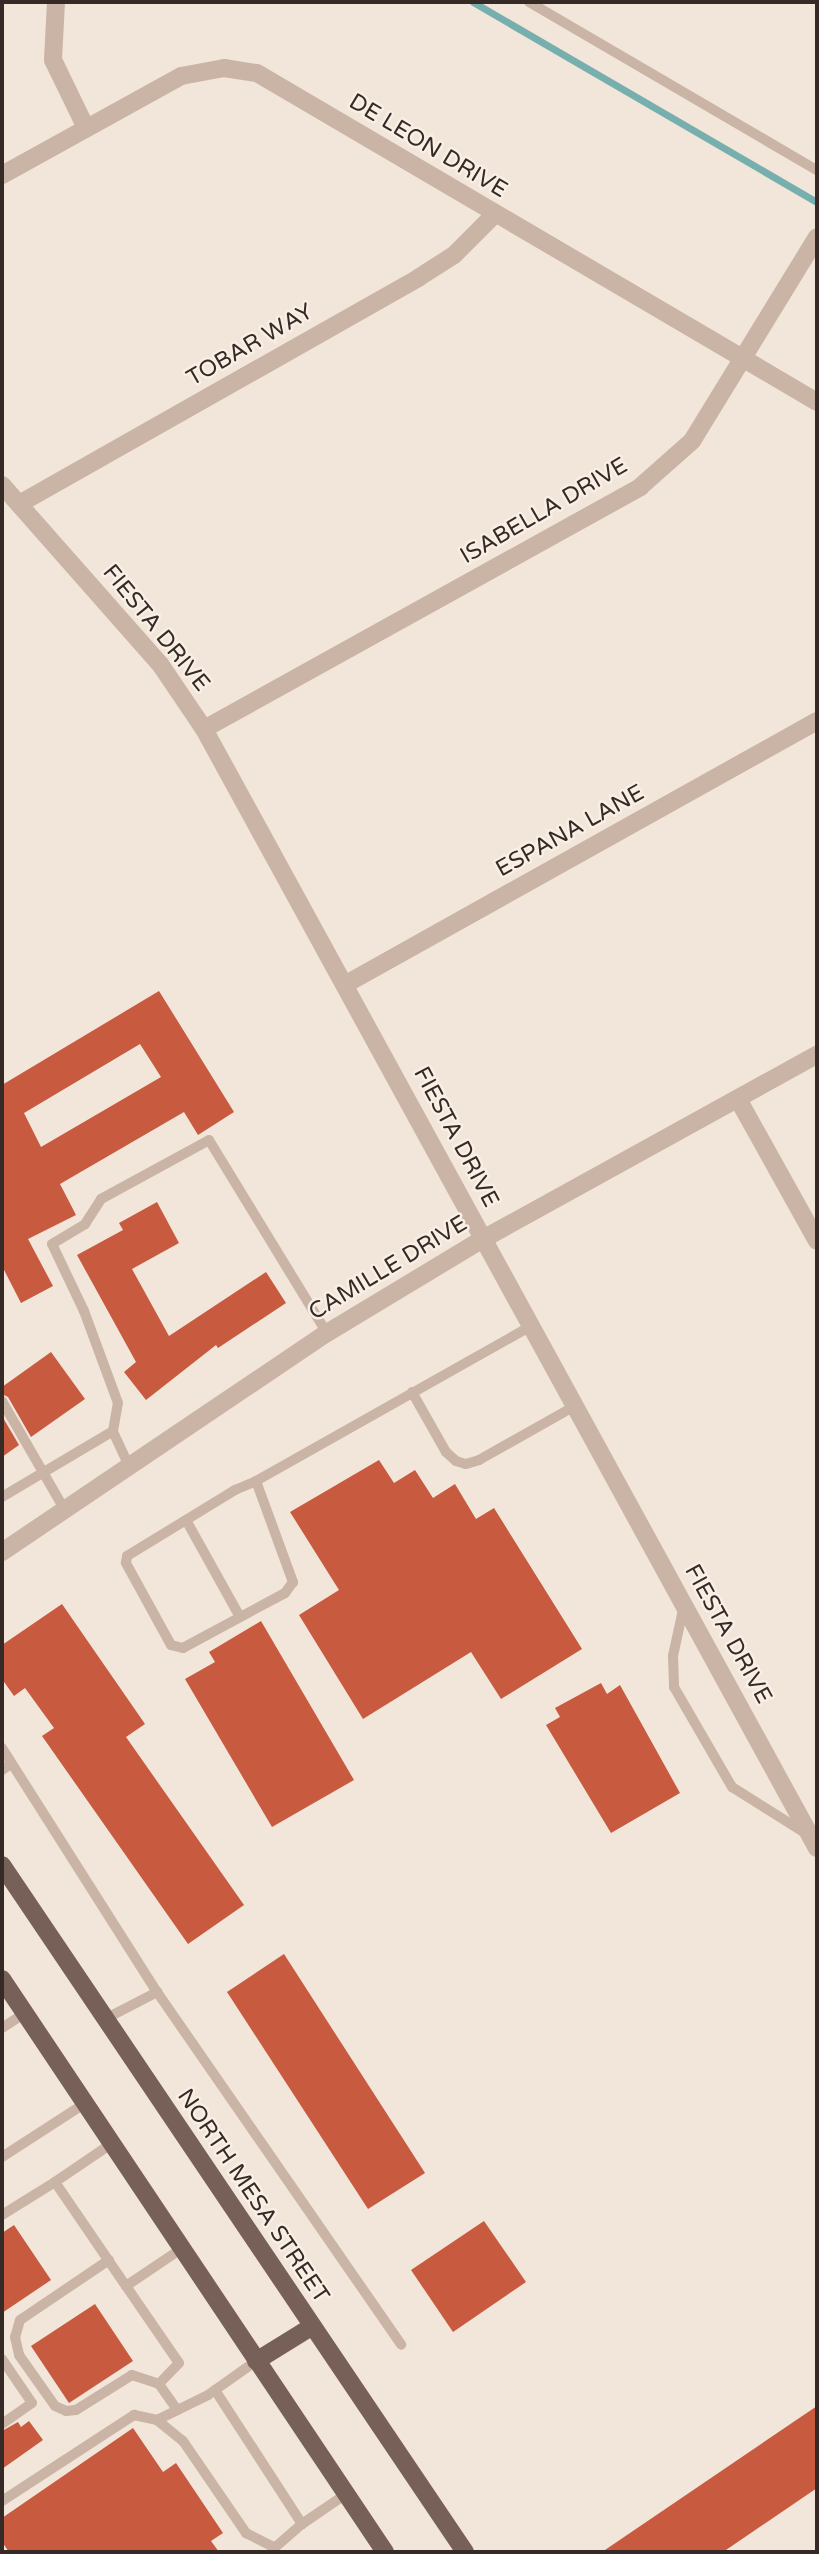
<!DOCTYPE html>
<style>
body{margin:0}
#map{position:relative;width:819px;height:2554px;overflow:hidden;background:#f2e5d9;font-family:"Varela Round",sans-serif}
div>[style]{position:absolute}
.stream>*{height:7px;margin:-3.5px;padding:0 3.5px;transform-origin:3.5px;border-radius:3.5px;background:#77afae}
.building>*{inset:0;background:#c85a40}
.service>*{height:10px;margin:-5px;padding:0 5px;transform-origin:5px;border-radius:5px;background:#cab4a5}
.minor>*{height:18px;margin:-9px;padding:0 9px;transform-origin:9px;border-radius:9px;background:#cab4a5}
.tertiary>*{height:18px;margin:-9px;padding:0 9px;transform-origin:9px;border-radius:9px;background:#cab4a5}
.primary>*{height:18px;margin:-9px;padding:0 9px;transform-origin:9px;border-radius:9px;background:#776057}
span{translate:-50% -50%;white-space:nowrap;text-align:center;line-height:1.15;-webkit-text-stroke:5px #f9efe5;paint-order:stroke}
.street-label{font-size:23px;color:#352a26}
.frame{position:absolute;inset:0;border:4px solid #352a26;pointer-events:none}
</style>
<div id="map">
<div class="stream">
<div style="left:473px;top:2px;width:398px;rotate:30.2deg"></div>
</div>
<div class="building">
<div style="clip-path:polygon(evenodd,159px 991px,234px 1112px,198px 1135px,184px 1112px,60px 1184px,76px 1215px,28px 1239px,53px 1286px,21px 1303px,2px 1266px,2px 1085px,159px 991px,140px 1044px,161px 1077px,41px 1147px,24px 1113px,140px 1044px)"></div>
<div style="clip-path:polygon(157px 1202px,179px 1243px,132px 1269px,169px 1336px,266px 1272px,286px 1303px,218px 1348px,216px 1345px,146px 1400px,124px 1372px,136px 1362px,77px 1255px,123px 1230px,119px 1223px)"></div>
<div style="clip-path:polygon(51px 1352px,85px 1399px,31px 1437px,8px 1397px,2px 1394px,2px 1387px)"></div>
<div style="clip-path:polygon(2px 1416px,19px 1445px,2px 1457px)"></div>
<div style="clip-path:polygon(379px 1460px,394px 1483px,415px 1470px,433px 1498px,455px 1484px,476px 1519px,494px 1508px,582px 1649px,501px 1699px,471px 1652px,363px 1719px,299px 1615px,339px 1590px,290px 1512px)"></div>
<div style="clip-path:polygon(62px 1604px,145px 1724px,126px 1737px,244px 1905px,188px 1944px,42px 1736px,54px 1728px,25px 1688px,14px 1696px,2px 1679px,2px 1645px)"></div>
<div style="clip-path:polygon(261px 1621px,354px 1780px,272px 1827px,185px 1679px,215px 1662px,209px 1652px)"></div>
<div style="clip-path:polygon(601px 1683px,607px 1694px,620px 1685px,680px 1793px,611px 1833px,546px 1725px,560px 1717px,555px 1708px)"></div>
<div style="clip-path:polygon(284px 1954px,425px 2173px,368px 2209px,227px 1992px)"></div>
<div style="clip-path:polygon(484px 2221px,526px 2282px,453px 2332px,411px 2270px)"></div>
<div style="clip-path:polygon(14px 2225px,51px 2280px,2px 2313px,2px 2233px)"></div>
<div style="clip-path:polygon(95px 2304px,133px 2361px,69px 2403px,31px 2346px)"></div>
<div style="clip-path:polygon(817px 2406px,817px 2488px,723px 2552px,602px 2552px)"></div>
<div style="clip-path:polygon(29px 2421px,43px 2440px,2px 2469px,2px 2431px,18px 2422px,21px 2427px)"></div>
<div style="clip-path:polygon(133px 2428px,163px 2472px,176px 2463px,223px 2533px,211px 2541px,219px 2552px,9px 2552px,2px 2542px,2px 2518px)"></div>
</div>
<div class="service">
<div style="left:529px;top:2px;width:333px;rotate:30.3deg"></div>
<div style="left:412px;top:1392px;width:69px;rotate:60.5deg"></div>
<div style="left:446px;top:1452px;width:13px;rotate:42deg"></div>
<div style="left:456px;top:1461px;width:10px;rotate:17deg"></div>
<div style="left:466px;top:1464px;width:14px;rotate:-17deg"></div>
<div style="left:479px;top:1460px;width:110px;rotate:-29.4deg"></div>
<div style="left:2px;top:1401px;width:125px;rotate:60.1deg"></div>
<div style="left:129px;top:1466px;width:38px;rotate:-115deg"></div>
<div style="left:113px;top:1431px;width:28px;rotate:-80deg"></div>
<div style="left:118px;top:1403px;width:98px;rotate:-110.3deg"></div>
<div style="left:84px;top:1311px;width:74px;rotate:-115.5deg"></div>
<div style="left:52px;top:1244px;width:39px;rotate:-31deg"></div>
<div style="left:85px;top:1224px;width:30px;rotate:-57deg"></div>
<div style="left:101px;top:1199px;width:123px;rotate:-28.6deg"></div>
<div style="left:209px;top:1140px;width:226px;rotate:58.6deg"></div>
<div style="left:256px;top:1481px;width:108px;rotate:69.9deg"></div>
<div style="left:293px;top:1582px;width:14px;rotate:126deg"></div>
<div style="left:285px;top:1593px;width:116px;rotate:151.7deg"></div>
<div style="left:183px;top:1648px;width:12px;rotate:-166deg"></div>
<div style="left:171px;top:1645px;width:94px;rotate:-118.8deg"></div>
<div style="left:126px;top:1563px;width:7px;rotate:-82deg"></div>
<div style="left:127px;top:1556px;width:127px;rotate:-31.4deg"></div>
<div style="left:235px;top:1490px;width:23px;rotate:-23deg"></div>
<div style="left:256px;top:1481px;width:316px;rotate:-29.4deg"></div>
<div style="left:2px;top:1497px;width:129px;rotate:-30.7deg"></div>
<div style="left:186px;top:1520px;width:111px;rotate:60.9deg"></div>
<div style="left:684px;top:1605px;width:52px;rotate:102.2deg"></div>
<div style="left:673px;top:1656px;width:31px;rotate:88deg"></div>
<div style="left:674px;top:1687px;width:116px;rotate:59.9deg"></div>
<div style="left:732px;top:1787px;width:86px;rotate:32.2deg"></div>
<div style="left:2px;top:1748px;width:289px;rotate:57.6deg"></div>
<div style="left:2px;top:1770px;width:11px;rotate:-34deg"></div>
<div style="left:105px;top:2019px;width:59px;rotate:-27.4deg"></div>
<div style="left:157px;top:1992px;width:429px;rotate:55.3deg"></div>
<div style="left:2px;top:2028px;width:27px;rotate:-33deg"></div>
<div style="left:111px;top:2144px;width:68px;rotate:145.8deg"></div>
<div style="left:55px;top:2182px;width:126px;rotate:55.7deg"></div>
<div style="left:126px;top:2286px;width:66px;rotate:-33.9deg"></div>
<div style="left:2px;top:2157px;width:98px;rotate:-32.9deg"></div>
<div style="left:2px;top:2215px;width:62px;rotate:-31.9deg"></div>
<div style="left:109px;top:2260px;width:107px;rotate:146deg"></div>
<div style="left:20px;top:2320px;width:18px;rotate:106deg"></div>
<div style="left:15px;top:2337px;width:18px;rotate:77deg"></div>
<div style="left:19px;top:2355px;width:62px;rotate:54.8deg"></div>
<div style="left:55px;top:2406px;width:12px;rotate:24deg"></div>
<div style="left:66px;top:2411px;width:10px;rotate:-6deg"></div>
<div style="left:76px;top:2410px;width:66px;rotate:-32deg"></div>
<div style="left:132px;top:2375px;width:28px;rotate:18deg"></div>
<div style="left:159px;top:2384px;width:32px;rotate:55deg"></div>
<div style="left:126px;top:2286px;width:93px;rotate:55.5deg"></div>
<div style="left:179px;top:2363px;width:29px;rotate:134deg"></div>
<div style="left:2px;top:2359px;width:53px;rotate:55.7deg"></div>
<div style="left:32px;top:2403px;width:37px;rotate:145deg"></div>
<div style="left:215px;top:2390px;width:160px;rotate:57deg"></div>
<div style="left:157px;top:2420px;width:57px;rotate:-26.1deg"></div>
<div style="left:208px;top:2395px;width:59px;rotate:-35.3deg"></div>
<div style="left:2px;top:2501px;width:158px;rotate:-33.1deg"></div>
<div style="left:134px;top:2415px;width:24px;rotate:12deg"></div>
<div style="left:157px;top:2420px;width:33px;rotate:39deg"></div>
<div style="left:183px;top:2441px;width:112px;rotate:55.6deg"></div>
<div style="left:246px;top:2533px;width:30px;rotate:27deg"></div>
<div style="left:272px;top:2550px;width:40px;rotate:-41deg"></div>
<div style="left:302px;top:2524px;width:53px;rotate:-34.3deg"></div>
</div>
<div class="minor">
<div style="left:56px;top:2px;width:58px;rotate:93deg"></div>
<div style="left:53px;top:60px;width:76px;rotate:64.1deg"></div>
<div style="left:19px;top:504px;width:459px;rotate:-29.5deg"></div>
<div style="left:418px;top:278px;width:43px;rotate:-32.6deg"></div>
<div style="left:454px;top:255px;width:58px;rotate:-45deg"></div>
<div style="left:204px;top:729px;width:499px;rotate:-29deg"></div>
<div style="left:640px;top:487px;width:69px;rotate:-41.5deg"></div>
<div style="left:692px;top:441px;width:239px;rotate:-58.5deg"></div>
<div style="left:346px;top:984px;width:539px;rotate:-29.18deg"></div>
<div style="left:738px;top:1099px;width:162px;rotate:60.9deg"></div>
</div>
<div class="tertiary">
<div style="left:2px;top:175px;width:205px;rotate:-28.9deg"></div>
<div style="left:181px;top:76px;width:44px;rotate:-10.5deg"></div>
<div style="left:224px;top:68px;width:33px;rotate:9deg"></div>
<div style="left:257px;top:73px;width:649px;rotate:30.43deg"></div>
<div style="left:2px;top:485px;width:239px;rotate:48.6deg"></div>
<div style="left:160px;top:664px;width:78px;rotate:55.9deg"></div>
<div style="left:204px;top:729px;width:1276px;rotate:61.29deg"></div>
<div style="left:2px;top:1552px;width:392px;rotate:-34deg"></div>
<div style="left:327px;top:1333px;width:182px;rotate:-31.1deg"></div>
<div style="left:483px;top:1239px;width:381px;rotate:-28.9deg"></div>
</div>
<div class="primary">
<div style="left:2px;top:1865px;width:828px;rotate:56.02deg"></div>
<div style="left:2px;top:1979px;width:689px;rotate:56.24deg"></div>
<div style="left:256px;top:2361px;width:65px;rotate:-31.7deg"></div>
</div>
<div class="street-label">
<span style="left:428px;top:146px;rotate:31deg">DE LEON DRIVE</span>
<span style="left:250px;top:345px;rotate:-30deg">TOBAR WAY</span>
<span style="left:544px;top:511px;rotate:-30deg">ISABELLA DRIVE</span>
<span style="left:156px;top:628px;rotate:51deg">FIESTA DRIVE</span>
<span style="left:570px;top:831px;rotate:-29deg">ESPANA LANE</span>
<span style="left:456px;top:1137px;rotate:62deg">FIESTA DRIVE</span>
<span style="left:388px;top:1268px;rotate:-31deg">CAMILLE DRIVE</span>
<span style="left:728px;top:1634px;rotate:61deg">FIESTA DRIVE</span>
<span style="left:253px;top:2196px;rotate:56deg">NORTH MESA STREET</span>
</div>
<div class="frame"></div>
</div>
